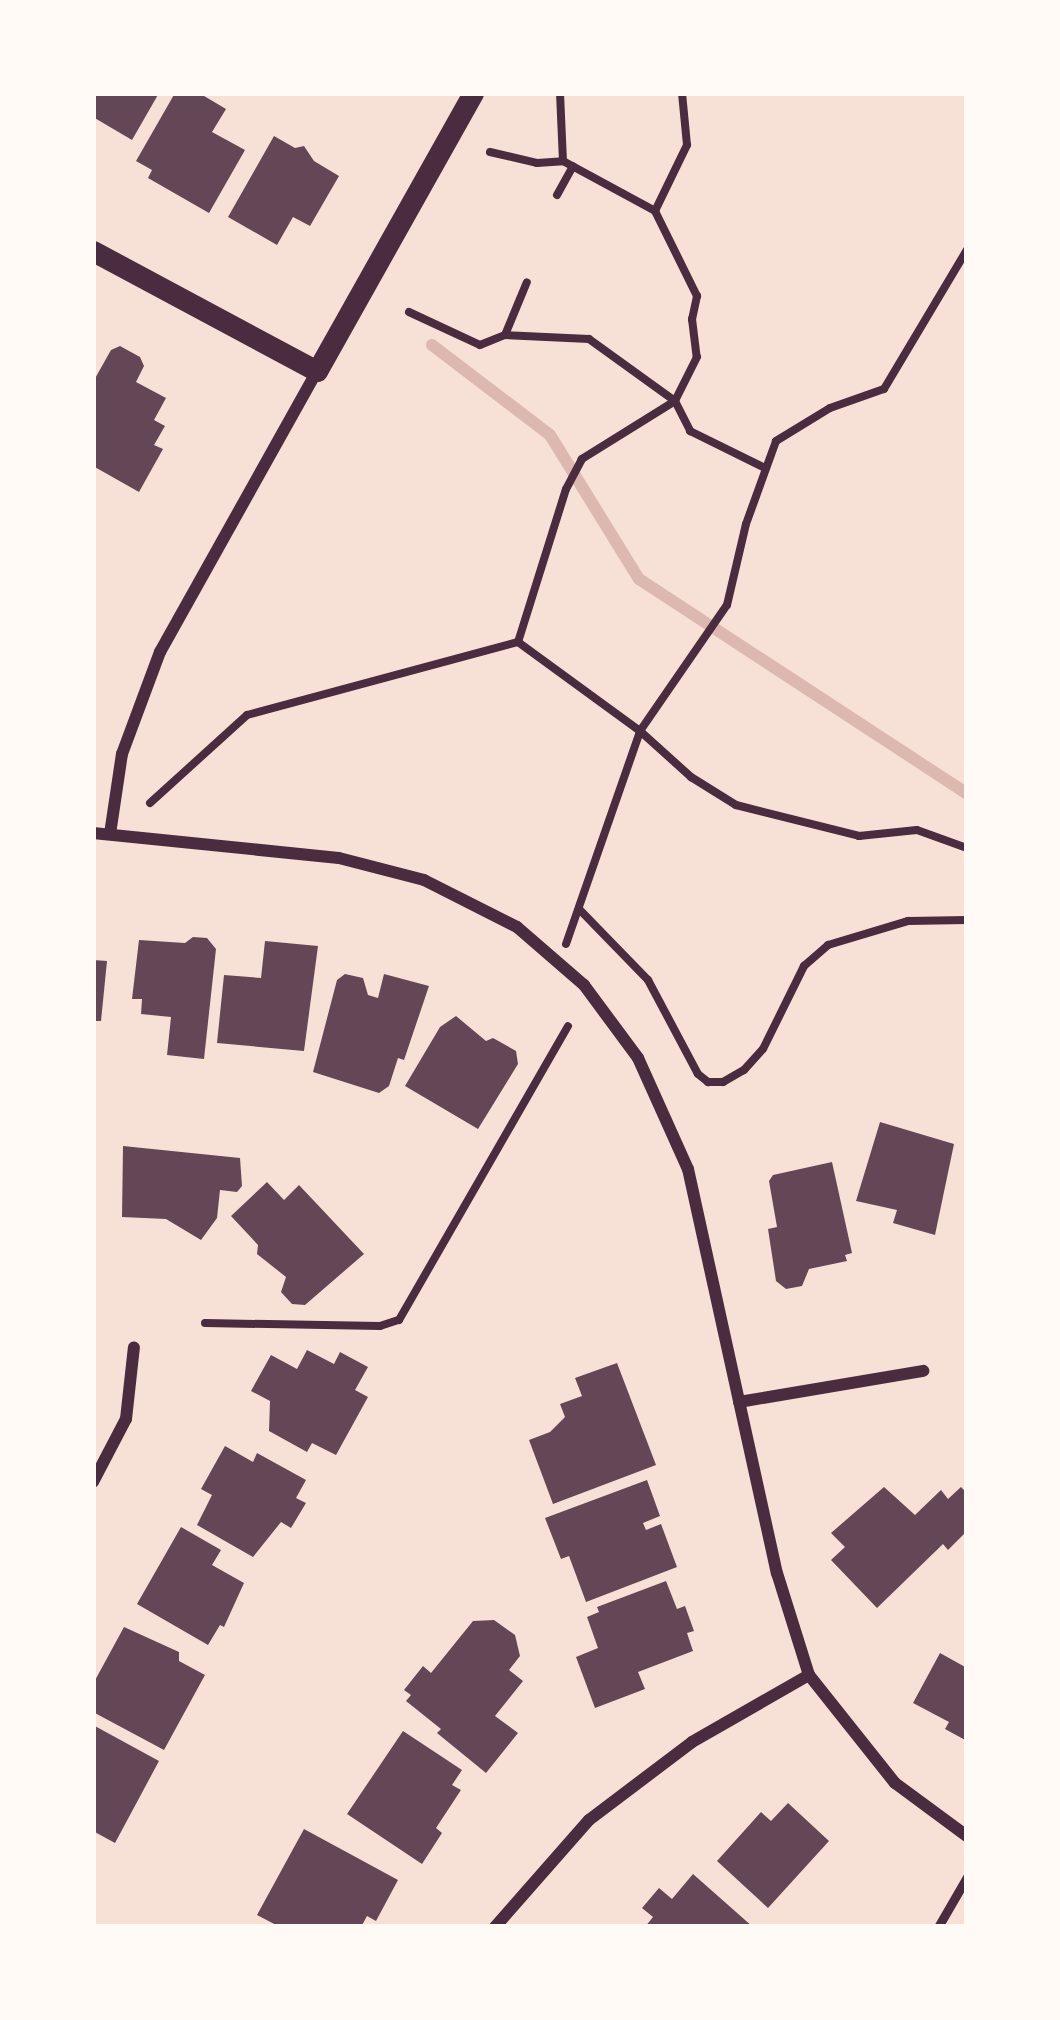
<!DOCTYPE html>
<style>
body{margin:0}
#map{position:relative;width:1060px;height:2020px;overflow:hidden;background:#f7e1d7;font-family:"IBM Plex Sans",sans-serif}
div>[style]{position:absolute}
.stream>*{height:12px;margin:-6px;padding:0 6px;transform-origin:6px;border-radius:6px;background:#dcb8b0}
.building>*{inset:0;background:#644757}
.path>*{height:8px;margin:-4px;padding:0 4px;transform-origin:4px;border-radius:4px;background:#4a2c40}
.service>*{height:9px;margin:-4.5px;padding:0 4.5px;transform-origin:4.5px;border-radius:4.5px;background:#4a2c40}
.minor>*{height:12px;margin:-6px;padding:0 6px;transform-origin:6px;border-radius:6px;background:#4a2c40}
.tertiary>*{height:21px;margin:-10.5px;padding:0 10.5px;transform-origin:10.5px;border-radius:10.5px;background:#4a2c40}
span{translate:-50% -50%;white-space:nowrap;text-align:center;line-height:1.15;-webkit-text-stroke:9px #fffaf5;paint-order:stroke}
.frame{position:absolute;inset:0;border:96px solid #fffaf5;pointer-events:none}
</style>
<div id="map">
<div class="stream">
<div style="left:432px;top:345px;width:148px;rotate:37.3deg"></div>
<div style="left:550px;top:435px;width:169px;rotate:58.3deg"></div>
<div style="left:639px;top:579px;width:392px;rotate:33.2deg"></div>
</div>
<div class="building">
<div style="clip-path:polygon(93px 93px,159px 93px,132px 140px,93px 117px)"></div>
<div style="clip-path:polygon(175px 93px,199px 93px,226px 109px,212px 132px,245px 150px,209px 213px,148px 178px,152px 170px,136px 161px)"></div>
<div style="clip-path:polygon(274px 136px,295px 148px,304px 146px,314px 161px,339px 176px,310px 226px,293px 217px,277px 245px,228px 217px)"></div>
<div style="clip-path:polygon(120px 346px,140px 357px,144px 366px,136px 382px,166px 398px,154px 420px,165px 426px,154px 445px,163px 449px,139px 492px,93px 466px,93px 382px,111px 350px)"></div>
<div style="clip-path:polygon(193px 937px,207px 938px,216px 949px,204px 1059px,167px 1055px,171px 1017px,141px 1014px,142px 999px,132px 999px,139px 940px,185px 943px)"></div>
<div style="clip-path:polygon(265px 941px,318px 946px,304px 1051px,217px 1043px,224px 975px,261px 978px)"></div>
<div style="clip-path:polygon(93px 960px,107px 961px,101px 1021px,93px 1021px)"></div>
<div style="clip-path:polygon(345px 974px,363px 978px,368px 995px,378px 998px,384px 974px,429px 986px,404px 1060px,398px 1058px,389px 1086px,379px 1093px,313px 1072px,337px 980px)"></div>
<div style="clip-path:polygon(456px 1016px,486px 1041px,493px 1038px,516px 1051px,518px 1064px,478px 1129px,405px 1086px,440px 1027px)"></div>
<div style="clip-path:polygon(880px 1122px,954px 1144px,935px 1235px,893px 1223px,897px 1210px,856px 1201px)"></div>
<div style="clip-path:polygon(123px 1146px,240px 1158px,242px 1186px,237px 1192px,220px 1190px,217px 1218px,201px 1240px,166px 1219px,122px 1217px)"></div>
<div style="clip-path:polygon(832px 1162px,852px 1253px,845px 1255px,847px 1261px,809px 1269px,802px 1286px,786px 1289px,776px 1281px,768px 1229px,777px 1227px,769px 1181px,773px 1175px)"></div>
<div style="clip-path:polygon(267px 1182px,284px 1200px,299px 1185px,364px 1254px,305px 1305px,292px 1304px,281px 1292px,286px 1277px,257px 1254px,258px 1245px,231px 1216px)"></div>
<div style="clip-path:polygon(307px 1350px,334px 1364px,340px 1352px,368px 1367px,355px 1390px,368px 1397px,336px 1455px,312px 1443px,307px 1452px,269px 1431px,270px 1401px,251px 1391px,271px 1355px,297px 1369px)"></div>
<div style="clip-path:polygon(617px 1363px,656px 1465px,553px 1504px,529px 1440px,550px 1432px,565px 1417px,560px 1404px,582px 1396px,575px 1378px)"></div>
<div style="clip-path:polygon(225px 1446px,253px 1462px,257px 1453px,306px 1480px,296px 1498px,306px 1503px,291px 1528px,281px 1522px,253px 1557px,197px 1525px,212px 1495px,201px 1489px)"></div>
<div style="clip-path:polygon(647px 1480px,660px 1516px,643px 1523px,646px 1530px,661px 1524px,677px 1567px,586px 1602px,569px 1556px,561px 1559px,545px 1518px)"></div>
<div style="clip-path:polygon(884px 1487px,915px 1515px,941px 1490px,948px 1499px,961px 1487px,967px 1493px,967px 1531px,948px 1550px,943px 1544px,877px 1608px,831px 1560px,845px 1547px,831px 1533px)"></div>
<div style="clip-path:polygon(181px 1527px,221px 1550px,212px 1565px,244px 1583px,224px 1627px,220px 1625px,208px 1645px,137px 1604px)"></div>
<div style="clip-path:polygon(666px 1581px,677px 1609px,685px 1606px,694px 1631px,687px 1633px,693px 1651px,638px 1672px,645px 1689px,595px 1708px,576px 1657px,598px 1648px,587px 1617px,599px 1612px,597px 1607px)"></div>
<div style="clip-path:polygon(494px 1620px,515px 1635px,520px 1656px,509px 1670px,523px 1681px,495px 1716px,518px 1733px,486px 1773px,437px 1733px,441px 1729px,406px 1701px,411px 1695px,404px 1690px,423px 1666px,431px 1673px,473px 1621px)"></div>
<div style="clip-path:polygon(124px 1627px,179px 1652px,179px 1661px,205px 1675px,164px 1750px,93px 1712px,93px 1684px)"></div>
<div style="clip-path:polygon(940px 1653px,967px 1668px,967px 1741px,945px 1729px,949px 1722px,913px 1703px)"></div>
<div style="clip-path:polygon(93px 1725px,159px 1761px,115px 1843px,93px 1831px)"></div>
<div style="clip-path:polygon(403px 1731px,462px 1770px,452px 1785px,461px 1790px,436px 1828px,442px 1833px,422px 1864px,347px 1814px)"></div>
<div style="clip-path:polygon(788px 1803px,829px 1841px,768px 1908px,717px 1861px,761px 1812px,771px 1821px)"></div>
<div style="clip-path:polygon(304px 1829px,398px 1880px,376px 1921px,367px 1916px,361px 1927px,280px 1927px,257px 1915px)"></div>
<div style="clip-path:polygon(693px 1874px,753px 1927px,645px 1927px,653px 1917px,642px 1908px,659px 1888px,672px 1899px)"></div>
</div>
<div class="path">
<div style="left:560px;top:93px;width:68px;rotate:87.5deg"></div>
<div style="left:563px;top:161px;width:105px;rotate:28.5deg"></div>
<div style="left:682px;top:93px;width:52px;rotate:84.5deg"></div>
<div style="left:687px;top:145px;width:73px;rotate:115.9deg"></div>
<div style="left:655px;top:211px;width:95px;rotate:63.7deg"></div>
<div style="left:697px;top:296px;width:24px;rotate:102deg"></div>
<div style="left:692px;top:319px;width:38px;rotate:83deg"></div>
<div style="left:697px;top:357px;width:49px;rotate:116.6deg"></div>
<div style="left:675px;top:401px;width:34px;rotate:63deg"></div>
<div style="left:690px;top:431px;width:84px;rotate:26.3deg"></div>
<div style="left:490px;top:152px;width:48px;rotate:13.2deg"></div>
<div style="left:537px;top:163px;width:26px;rotate:-4deg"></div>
<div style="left:557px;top:195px;width:33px;rotate:-61deg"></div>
<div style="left:409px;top:312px;width:78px;rotate:24.9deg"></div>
<div style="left:480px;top:345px;width:27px;rotate:-22deg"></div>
<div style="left:505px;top:335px;width:57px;rotate:-67.5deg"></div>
<div style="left:505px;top:335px;width:84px;rotate:2.7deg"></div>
<div style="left:589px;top:339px;width:106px;rotate:35.8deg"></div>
<div style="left:675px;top:401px;width:110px;rotate:148.1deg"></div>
<div style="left:582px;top:459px;width:34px;rotate:118deg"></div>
<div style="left:566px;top:489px;width:160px;rotate:107.4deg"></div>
<div style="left:518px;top:642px;width:151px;rotate:36.1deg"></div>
<div style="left:640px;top:731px;width:153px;rotate:-55.4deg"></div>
<div style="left:727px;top:605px;width:83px;rotate:-76.8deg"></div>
<div style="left:746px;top:524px;width:88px;rotate:-70.1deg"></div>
<div style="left:776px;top:441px;width:63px;rotate:-31.4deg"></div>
<div style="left:830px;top:408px;width:57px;rotate:-19.4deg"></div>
<div style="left:884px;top:389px;width:162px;rotate:-59.2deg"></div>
<div style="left:150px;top:803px;width:131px;rotate:-42.2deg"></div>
<div style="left:247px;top:715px;width:281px;rotate:-15.1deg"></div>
<div style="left:579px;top:909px;width:99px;rotate:45.8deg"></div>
<div style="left:648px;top:980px;width:106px;rotate:62deg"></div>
<div style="left:698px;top:1074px;width:13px;rotate:39deg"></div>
<div style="left:708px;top:1082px;width:15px"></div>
<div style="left:723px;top:1082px;width:24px;rotate:-30deg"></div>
<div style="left:744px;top:1070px;width:28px;rotate:-48deg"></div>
<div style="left:763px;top:1049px;width:93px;rotate:-63.7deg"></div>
<div style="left:804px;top:966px;width:32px;rotate:-41deg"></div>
<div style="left:828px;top:945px;width:84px;rotate:-16.7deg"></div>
<div style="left:908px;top:921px;width:59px;rotate:-1deg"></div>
<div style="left:566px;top:944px;width:225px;rotate:-70.8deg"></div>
<div style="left:640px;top:731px;width:69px;rotate:42deg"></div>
<div style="left:691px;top:777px;width:53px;rotate:31.9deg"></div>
<div style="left:736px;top:805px;width:127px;rotate:14.1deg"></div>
<div style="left:859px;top:836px;width:58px;rotate:-5.9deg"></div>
<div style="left:917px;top:830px;width:53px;rotate:19.8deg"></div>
<div style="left:205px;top:1323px;width:175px;rotate:1deg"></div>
<div style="left:380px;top:1326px;width:20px;rotate:-18deg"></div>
<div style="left:399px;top:1320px;width:339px;rotate:-60.1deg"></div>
</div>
<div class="service">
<div style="left:938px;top:1927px;width:58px;rotate:-59.9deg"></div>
</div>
<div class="minor">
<div style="left:93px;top:833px;width:247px;rotate:5.8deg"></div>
<div style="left:339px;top:858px;width:88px;rotate:14.5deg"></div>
<div style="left:424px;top:880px;width:104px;rotate:26.8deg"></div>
<div style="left:517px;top:927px;width:89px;rotate:40.9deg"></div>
<div style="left:584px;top:985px;width:91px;rotate:53.5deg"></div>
<div style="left:638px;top:1058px;width:122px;rotate:65.8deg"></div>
<div style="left:688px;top:1169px;width:414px;rotate:77.6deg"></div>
<div style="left:777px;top:1573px;width:107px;rotate:72.6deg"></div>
<div style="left:809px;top:1675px;width:138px;rotate:51.5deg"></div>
<div style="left:895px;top:1783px;width:89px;rotate:36.4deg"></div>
<div style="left:110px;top:834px;width:81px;rotate:-81.5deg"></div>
<div style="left:122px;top:754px;width:109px;rotate:-69.6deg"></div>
<div style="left:160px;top:652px;width:322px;rotate:-60.8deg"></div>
<div style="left:739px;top:1402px;width:187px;rotate:-9.6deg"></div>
<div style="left:93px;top:1482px;width:71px;rotate:-62.4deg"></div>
<div style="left:126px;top:1419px;width:72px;rotate:-83.7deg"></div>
<div style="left:495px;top:1927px;width:142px;rotate:-48.7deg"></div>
<div style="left:589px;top:1820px;width:129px;rotate:-37.1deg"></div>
<div style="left:692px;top:1742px;width:135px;rotate:-29.8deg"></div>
</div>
<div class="tertiary">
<div style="left:93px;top:251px;width:254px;rotate:28.2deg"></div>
<div style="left:317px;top:371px;width:319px;rotate:-60.7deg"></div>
</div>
<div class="frame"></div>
</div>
